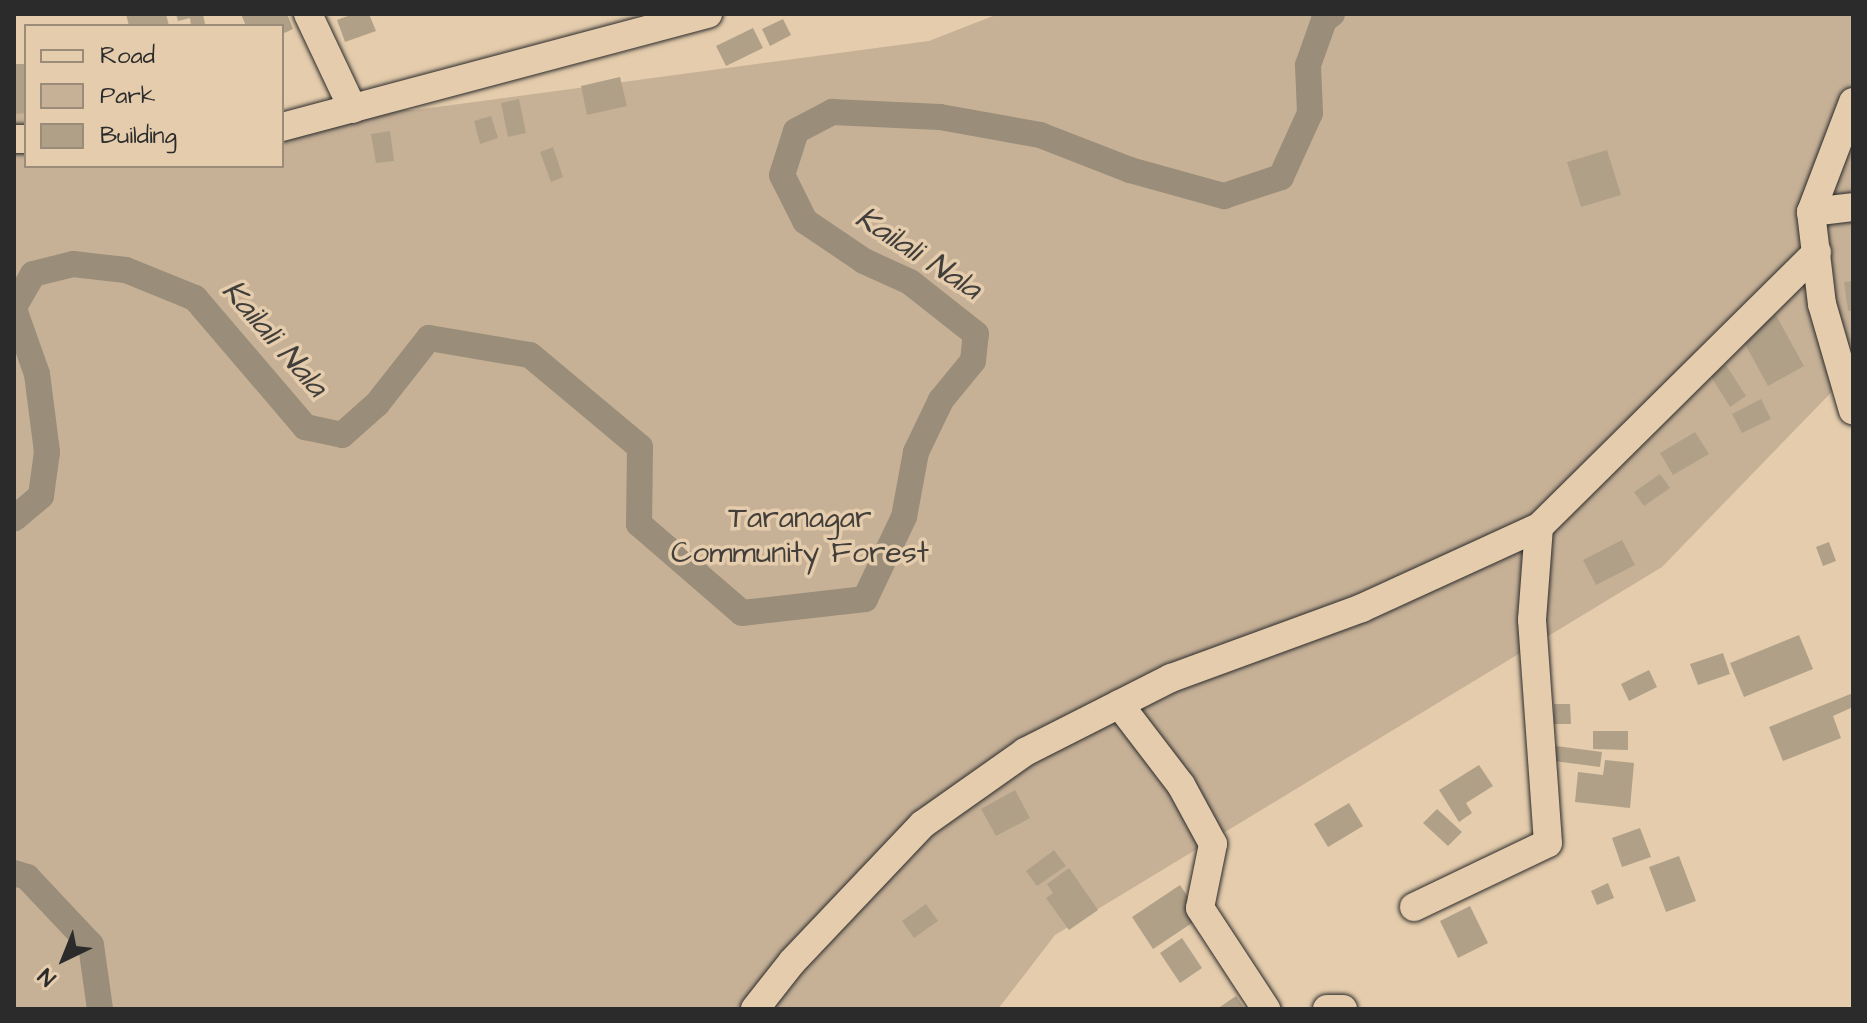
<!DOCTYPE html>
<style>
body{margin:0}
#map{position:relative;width:1867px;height:1023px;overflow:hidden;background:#e4ccac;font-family:"Architects Daughter",sans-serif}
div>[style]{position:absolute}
.green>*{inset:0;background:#c6b197}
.canal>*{height:26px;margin:-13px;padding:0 13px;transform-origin:13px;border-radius:13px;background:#9a8d79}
.building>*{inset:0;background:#b0a088}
.roads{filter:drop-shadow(0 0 2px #2b2b2b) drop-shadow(0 0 2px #2b2b2b)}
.minor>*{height:28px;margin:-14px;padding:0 14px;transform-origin:14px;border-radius:14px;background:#e4ccac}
span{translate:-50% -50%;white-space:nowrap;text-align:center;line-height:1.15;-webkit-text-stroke:7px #e4ccac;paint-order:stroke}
.park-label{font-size:30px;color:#423f3b}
.water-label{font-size:32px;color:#413f3b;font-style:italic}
.frame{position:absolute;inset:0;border:16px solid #2b2b2b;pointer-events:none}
.legend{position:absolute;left:24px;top:24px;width:260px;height:144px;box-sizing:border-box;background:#e4ccac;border:2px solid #9a8c78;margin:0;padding:10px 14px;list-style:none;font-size:24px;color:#2b2b2b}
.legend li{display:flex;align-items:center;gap:16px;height:40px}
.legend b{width:40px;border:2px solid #9a8c78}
.north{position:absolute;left:24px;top:919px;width:80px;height:80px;-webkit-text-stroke:6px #e4ccac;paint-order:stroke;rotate:223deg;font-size:22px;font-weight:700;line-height:32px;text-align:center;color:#2b2b2b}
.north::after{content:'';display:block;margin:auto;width:28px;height:36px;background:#2b2b2b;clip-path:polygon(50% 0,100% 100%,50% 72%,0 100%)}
</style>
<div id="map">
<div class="green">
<div style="clip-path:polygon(998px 14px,1853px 14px,1853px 370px,1662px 567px,1055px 935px,998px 1009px,14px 1009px,14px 112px,26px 112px,26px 166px,282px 166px,282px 111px,414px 110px,929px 41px)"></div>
</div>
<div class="canal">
<div style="left:14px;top:307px;width:38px;rotate:-60deg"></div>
<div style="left:33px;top:274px;width:41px;rotate:-14deg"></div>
<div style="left:73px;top:264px;width:53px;rotate:6.5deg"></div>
<div style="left:126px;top:270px;width:74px;rotate:22.1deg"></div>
<div style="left:195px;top:298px;width:170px;rotate:49.5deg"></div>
<div style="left:305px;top:427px;width:38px;rotate:12deg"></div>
<div style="left:342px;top:435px;width:47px;rotate:-41.5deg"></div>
<div style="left:377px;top:404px;width:84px;rotate:-51.8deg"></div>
<div style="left:429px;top:338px;width:102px;rotate:9.6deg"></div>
<div style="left:530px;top:355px;width:143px;rotate:39.9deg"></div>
<div style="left:640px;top:447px;width:77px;rotate:90.7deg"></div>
<div style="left:639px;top:524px;width:136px;rotate:40.8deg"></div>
<div style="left:742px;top:613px;width:124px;rotate:-6.5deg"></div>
<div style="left:865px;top:599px;width:91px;rotate:-64.6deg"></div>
<div style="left:904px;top:517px;width:66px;rotate:-79.5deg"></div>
<div style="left:916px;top:452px;width:58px;rotate:-64.3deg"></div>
<div style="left:941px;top:400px;width:50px;rotate:-50.6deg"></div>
<div style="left:973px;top:361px;width:27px;rotate:-84deg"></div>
<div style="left:976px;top:334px;width:84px;rotate:-141.8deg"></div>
<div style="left:910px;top:282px;width:51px;rotate:-155.5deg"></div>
<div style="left:864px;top:261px;width:71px;rotate:-145.9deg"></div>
<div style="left:805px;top:221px;width:51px;rotate:-116.6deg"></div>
<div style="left:782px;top:175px;width:46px;rotate:-72.3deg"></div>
<div style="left:796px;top:131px;width:41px;rotate:-27.8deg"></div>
<div style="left:832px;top:112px;width:108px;rotate:2.7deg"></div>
<div style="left:940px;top:117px;width:102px;rotate:10.2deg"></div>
<div style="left:1040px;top:135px;width:97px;rotate:21.3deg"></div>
<div style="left:1130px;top:170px;width:98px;rotate:15.5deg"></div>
<div style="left:1224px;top:196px;width:60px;rotate:-18.4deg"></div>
<div style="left:1281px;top:177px;width:70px;rotate:-65.6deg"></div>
<div style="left:1310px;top:113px;width:48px;rotate:-92.4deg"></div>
<div style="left:1308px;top:65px;width:48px;rotate:-70.4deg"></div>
<div style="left:1324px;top:20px;width:10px;rotate:-37deg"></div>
<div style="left:14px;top:309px;width:69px;rotate:70.5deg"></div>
<div style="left:37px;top:374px;width:79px;rotate:82.7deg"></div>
<div style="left:47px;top:452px;width:44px;rotate:97.8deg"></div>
<div style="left:41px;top:496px;width:35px;rotate:140deg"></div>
<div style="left:14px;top:873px;width:14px;rotate:17deg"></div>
<div style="left:27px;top:877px;width:93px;rotate:46.7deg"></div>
<div style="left:91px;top:945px;width:65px;rotate:82deg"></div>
</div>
<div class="building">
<div style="clip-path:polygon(126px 14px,166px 14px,169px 26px,129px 26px)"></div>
<div style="clip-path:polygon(176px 14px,203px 14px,205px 24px,191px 26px,190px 18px,178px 21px)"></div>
<div style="clip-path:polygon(241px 14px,287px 14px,293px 29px,282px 34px,282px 26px,246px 26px)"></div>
<div style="clip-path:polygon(353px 14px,369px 14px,376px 31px,345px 42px,337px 20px)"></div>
<div style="clip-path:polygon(783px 19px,791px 35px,770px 46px,762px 29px)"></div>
<div style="clip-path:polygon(753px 28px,763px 48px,726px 66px,716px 46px)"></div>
<div style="clip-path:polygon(14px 64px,26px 64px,26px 113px,14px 114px)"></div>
<div style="clip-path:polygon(620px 77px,627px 106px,587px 115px,581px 86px)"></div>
<div style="clip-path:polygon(519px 99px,526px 133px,508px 137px,501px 103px)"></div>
<div style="clip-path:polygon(491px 116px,498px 138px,480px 144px,474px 121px)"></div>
<div style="clip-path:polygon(390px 131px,394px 161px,376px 163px,371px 134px)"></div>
<div style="clip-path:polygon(553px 147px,563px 177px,551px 182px,540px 152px)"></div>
<div style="clip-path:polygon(1607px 150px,1621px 195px,1581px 207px,1567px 162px)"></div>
<div style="clip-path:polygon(1853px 281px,1853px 310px,1848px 311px,1844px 282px)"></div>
<div style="clip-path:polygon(1776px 315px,1804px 366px,1768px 386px,1740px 335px)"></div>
<div style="clip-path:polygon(1726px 365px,1746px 396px,1730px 407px,1710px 375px)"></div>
<div style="clip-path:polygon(1761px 399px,1771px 419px,1742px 433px,1732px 414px)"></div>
<div style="clip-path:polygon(1695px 432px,1709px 454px,1673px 475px,1660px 453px)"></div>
<div style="clip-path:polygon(1660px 474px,1670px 488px,1644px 506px,1634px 492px)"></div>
<div style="clip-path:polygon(1622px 540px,1635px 565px,1596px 585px,1583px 560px)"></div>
<div style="clip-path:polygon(1829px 542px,1836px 561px,1823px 566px,1816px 547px)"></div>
<div style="clip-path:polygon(1799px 635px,1813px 669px,1744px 697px,1730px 663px)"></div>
<div style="clip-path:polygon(1723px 653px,1730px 674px,1698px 685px,1690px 664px)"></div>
<div style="clip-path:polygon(1649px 670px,1657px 687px,1629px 701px,1621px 684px)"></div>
<div style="clip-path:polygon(1853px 693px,1853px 707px,1833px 716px,1841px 738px,1783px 761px,1769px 727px)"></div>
<div style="clip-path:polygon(1554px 704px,1570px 704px,1571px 724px,1554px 724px)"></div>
<div style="clip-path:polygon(1593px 731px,1628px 731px,1628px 750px,1593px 749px)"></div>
<div style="clip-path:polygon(1556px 746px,1602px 752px,1600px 767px,1554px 761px)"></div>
<div style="clip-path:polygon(1605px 760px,1634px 763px,1630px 808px,1575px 802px,1578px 772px,1603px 775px)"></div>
<div style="clip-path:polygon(1479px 765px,1493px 786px,1466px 803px,1472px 813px,1459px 822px,1439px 790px)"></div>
<div style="clip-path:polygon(1015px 790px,1030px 818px,996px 836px,981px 809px)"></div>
<div style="clip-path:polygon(1349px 803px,1363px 826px,1328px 847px,1314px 824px)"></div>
<div style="clip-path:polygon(1437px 809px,1462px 832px,1448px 846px,1423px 823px)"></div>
<div style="clip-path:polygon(1640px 828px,1651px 857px,1622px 867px,1612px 838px)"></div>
<div style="clip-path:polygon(1054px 850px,1066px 866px,1037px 886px,1026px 871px)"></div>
<div style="clip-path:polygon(1679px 856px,1696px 901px,1666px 912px,1649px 867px)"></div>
<div style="clip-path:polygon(1069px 868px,1098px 910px,1069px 930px,1046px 898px,1053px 893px,1047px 884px)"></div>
<div style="clip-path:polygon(1608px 883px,1614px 898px,1597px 905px,1591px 891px)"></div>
<div style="clip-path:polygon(1180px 885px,1201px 917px,1153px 949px,1132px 917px)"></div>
<div style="clip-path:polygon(926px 904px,938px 921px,914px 938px,902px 921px)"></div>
<div style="clip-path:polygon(1470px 906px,1488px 943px,1458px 958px,1440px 921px)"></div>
<div style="clip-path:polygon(1182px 938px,1202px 968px,1180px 983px,1160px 953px)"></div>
<div style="clip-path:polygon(1236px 996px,1245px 1009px,1217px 1009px)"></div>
</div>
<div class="roads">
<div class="minor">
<div style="left:308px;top:14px;width:105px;rotate:64.7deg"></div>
<div style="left:1853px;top:102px;width:118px;rotate:110.9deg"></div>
<div style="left:1811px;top:212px;width:93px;rotate:83.2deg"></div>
<div style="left:1822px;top:304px;width:111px;rotate:73.8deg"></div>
<div style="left:282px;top:127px;width:441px;rotate:-14.9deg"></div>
<div style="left:14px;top:139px;width:12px"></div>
<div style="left:1811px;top:212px;width:42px;rotate:-6.8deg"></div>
<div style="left:1119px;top:704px;width:102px;rotate:52.6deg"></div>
<div style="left:1181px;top:785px;width:67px;rotate:61.5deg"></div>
<div style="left:1213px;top:844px;width:65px;rotate:101.5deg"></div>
<div style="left:1200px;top:908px;width:121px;rotate:56.8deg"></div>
<div style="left:1414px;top:907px;width:148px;rotate:-25.5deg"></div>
<div style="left:1548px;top:843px;width:224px;rotate:-94.1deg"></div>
<div style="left:1532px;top:620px;width:93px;rotate:-85.7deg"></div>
<div style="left:755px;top:1009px;width:60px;rotate:-51.8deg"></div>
<div style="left:792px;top:962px;width:190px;rotate:-46.5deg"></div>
<div style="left:923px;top:824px;width:125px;rotate:-35.2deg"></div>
<div style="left:1025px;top:752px;width:164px;rotate:-26.9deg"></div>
<div style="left:1171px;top:678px;width:203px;rotate:-20.1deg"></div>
<div style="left:1362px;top:608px;width:195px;rotate:-24.6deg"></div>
<div style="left:1539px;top:527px;width:391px;rotate:-44.7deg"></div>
<div style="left:1327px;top:1009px;width:16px"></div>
</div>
</div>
<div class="park-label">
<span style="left:800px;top:535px">Taranagar<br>Community Forest</span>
</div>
<div class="water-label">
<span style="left:918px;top:254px;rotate:33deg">Kailali Nala</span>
<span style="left:274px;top:339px;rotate:49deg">Kailali Nala</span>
</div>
<div class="frame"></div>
<ul class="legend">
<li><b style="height:10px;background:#e4ccac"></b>Road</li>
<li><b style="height:22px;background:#c6b197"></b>Park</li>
<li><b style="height:22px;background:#b0a088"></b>Building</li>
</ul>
<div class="north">N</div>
</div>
